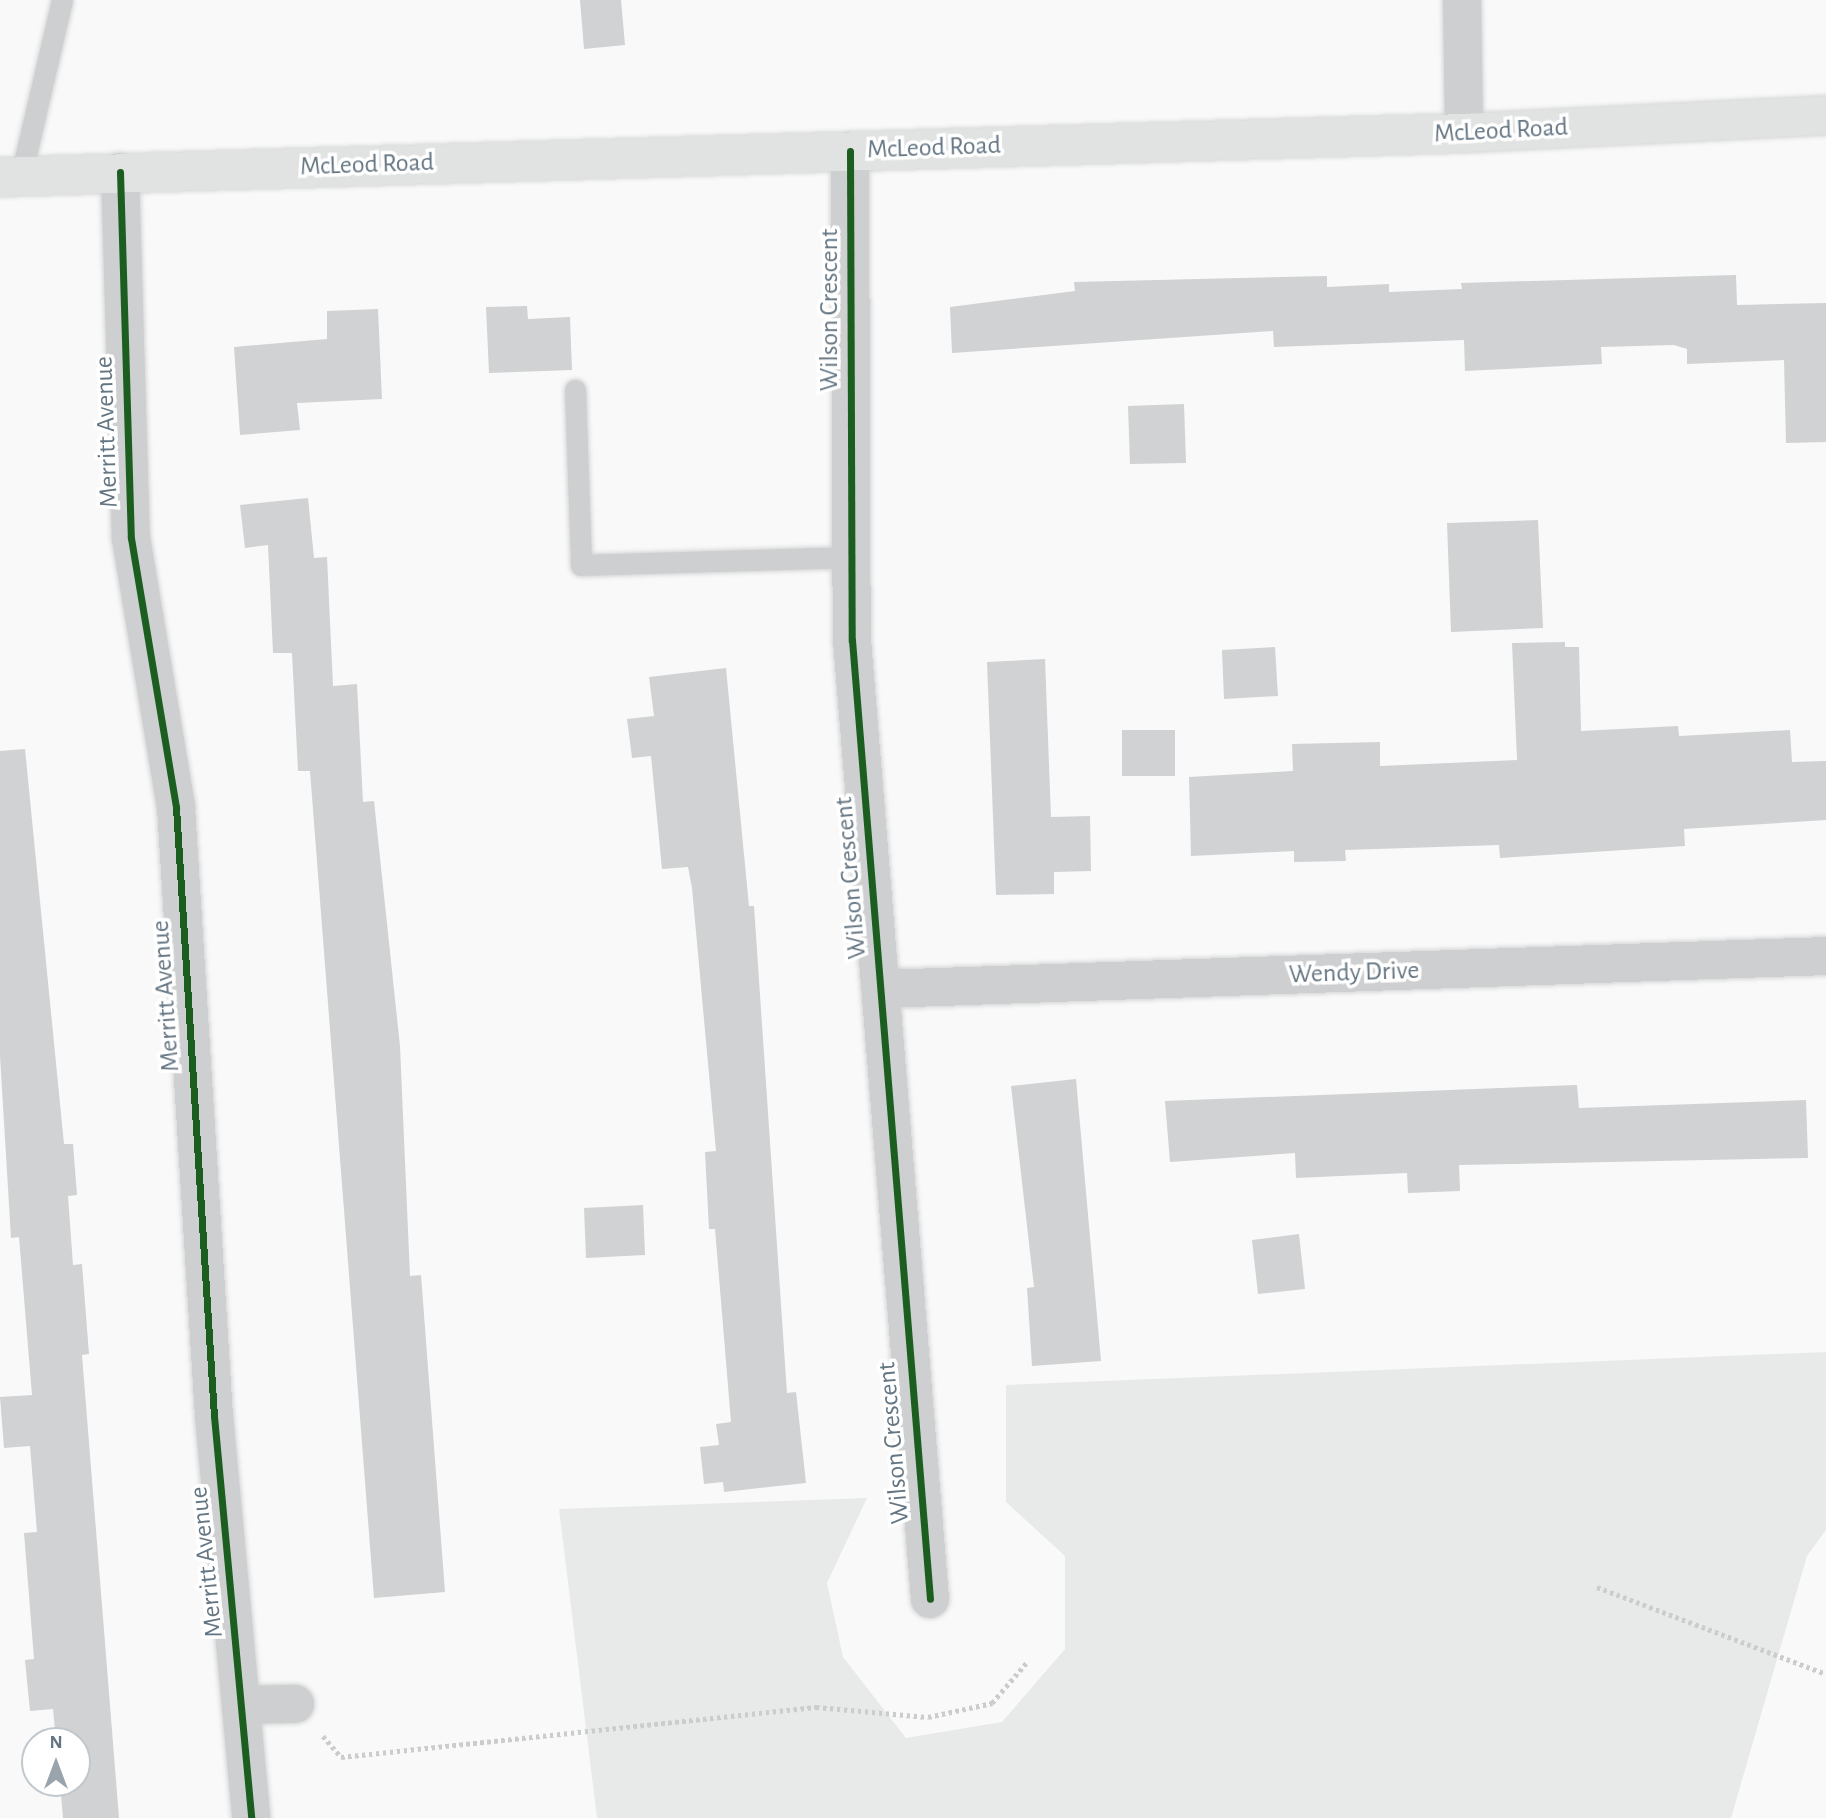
<!DOCTYPE html>
<style>
body{margin:0}
#map{position:relative;width:1826px;height:1818px;overflow:hidden;background:#f9f9f9;font-family:"Alegreya Sans",sans-serif}
div>[style]{position:absolute}
.built>*{inset:0;background:#e8e9e9}
.building>*{inset:0;background:#d0d2d3}
.path>*{height:4.5px;margin-top:-2.25px;transform-origin:0;background:repeating-linear-gradient(90deg,#cbcccd 0 3.5px,transparent 0 7px)}
.roads{filter:drop-shadow(0 0 2px #d5d6d7) drop-shadow(0 0 2px #d5d6d7)}
.lane>*{height:21px;margin:-10.5px;padding:0 10.5px;transform-origin:10.5px;border-radius:10.5px;background:#cecfd0}
.street>*{height:38px;margin:-19px;padding:0 19px;transform-origin:19px;border-radius:19px;background:#cecfd0}
.secondary>*{height:38px;margin:-19px;padding:0 19px;transform-origin:19px;border-radius:19px;background:#e1e2e2}
.cycleway>*{height:7px;margin:-3.5px;padding:0 3.5px;transform-origin:3.5px;border-radius:3.5px;background:#1b5e20}
span{translate:-50% -50%;white-space:nowrap;text-align:center;line-height:1.15;-webkit-text-stroke:7px #fff;paint-order:stroke}
.street-label{font-size:26px;color:#657683}
.north{position:absolute;left:21px;top:1727px;width:70px;height:70px;box-sizing:border-box;background:#fff;border:2px solid #c1c8cd;border-radius:50%;rotate:0deg;font-size:19px;font-weight:700;line-height:28px;text-align:center;color:#657683}
.north::after{content:'';display:block;margin:auto;width:24px;height:32px;background:#99a4ac;clip-path:polygon(50% 0,100% 100%,50% 72%,0 100%)}
</style>
<div id="map">
<div class="built">
<div style="clip-path:polygon(1826px 1352px,1826px 1530px,1807px 1556px,1731px 1818px,597px 1818px,559px 1509px,867px 1498px,827px 1583px,843px 1657px,906px 1738px,1002px 1722px,1065px 1649px,1065px 1556px,1006px 1502px,1006px 1385px)"></div>
</div>
<div class="building">
<div style="clip-path:polygon(580px 0,621px 0,625px 45px,584px 49px)"></div>
<div style="clip-path:polygon(1736px 275px,1737px 305px,1826px 303px,1826px 442px,1786px 443px,1784px 360px,1687px 364px,1687px 349px,1674px 345px,1601px 347px,1602px 364px,1465px 371px,1464px 340px,1274px 347px,1273px 331px,952px 353px,950px 307px,1075px 291px,1074px 282px,1327px 276px,1327px 287px,1389px 284px,1389px 292px,1462px 289px,1461px 283px)"></div>
<div style="clip-path:polygon(527px 306px,528px 319px,570px 317px,572px 370px,489px 373px,486px 307px)"></div>
<div style="clip-path:polygon(378px 309px,382px 399px,297px 403px,300px 430px,240px 435px,234px 347px,327px 339px,327px 311px)"></div>
<div style="clip-path:polygon(1184px 404px,1186px 463px,1130px 464px,1128px 406px)"></div>
<div style="clip-path:polygon(308px 498px,314px 558px,327px 557px,333px 686px,357px 684px,363px 802px,374px 801px,400px 1046px,410px 1276px,421px 1275px,445px 1592px,374px 1598px,310px 771px,298px 771px,292px 653px,273px 653px,268px 545px,245px 548px,240px 505px)"></div>
<div style="clip-path:polygon(1538px 520px,1543px 628px,1451px 632px,1447px 523px)"></div>
<div style="clip-path:polygon(1565px 642px,1565px 647px,1579px 647px,1581px 731px,1678px 726px,1679px 736px,1790px 730px,1792px 762px,1826px 761px,1826px 820px,1684px 829px,1685px 846px,1500px 858px,1499px 845px,1345px 850px,1346px 861px,1294px 862px,1294px 851px,1191px 856px,1189px 777px,1293px 771px,1292px 744px,1380px 742px,1380px 766px,1517px 760px,1512px 643px)"></div>
<div style="clip-path:polygon(1275px 647px,1278px 696px,1224px 699px,1222px 650px)"></div>
<div style="clip-path:polygon(1045px 659px,1051px 817px,1090px 816px,1091px 871px,1054px 872px,1054px 894px,996px 895px,987px 662px)"></div>
<div style="clip-path:polygon(726px 668px,749px 906px,754px 906px,787px 1393px,796px 1392px,806px 1483px,724px 1492px,723px 1482px,704px 1484px,700px 1447px,719px 1445px,716px 1424px,731px 1422px,715px 1229px,709px 1229px,705px 1152px,716px 1151px,692px 888px,688px 867px,662px 869px,651px 756px,632px 758px,627px 719px,654px 716px,649px 677px)"></div>
<div style="clip-path:polygon(1122px 730px,1175px 730px,1175px 776px,1122px 776px)"></div>
<div style="clip-path:polygon(25px 749px,64px 1144px,73px 1144px,77px 1195px,68px 1196px,73px 1265px,82px 1264px,89px 1354px,82px 1355px,119px 1818px,63px 1818px,60px 1783px,77px 1783px,77px 1741px,56px 1741px,53px 1709px,30px 1711px,25px 1660px,34px 1659px,24px 1533px,37px 1532px,30px 1446px,4px 1448px,0 1397px,32px 1395px,19px 1237px,11px 1238px,0 1056px,0 751px)"></div>
<div style="clip-path:polygon(1076px 1079px,1101px 1361px,1032px 1366px,1027px 1288px,1034px 1287px,1011px 1086px)"></div>
<div style="clip-path:polygon(1577px 1085px,1579px 1108px,1806px 1100px,1808px 1158px,1459px 1165px,1460px 1191px,1408px 1193px,1407px 1173px,1296px 1178px,1295px 1153px,1170px 1162px,1165px 1101px)"></div>
<div style="clip-path:polygon(643px 1205px,645px 1255px,586px 1258px,584px 1208px)"></div>
<div style="clip-path:polygon(1299px 1234px,1305px 1289px,1258px 1294px,1252px 1240px)"></div>
</div>
<div class="path">
<div style="left:1597px;top:1587px;width:245px;rotate:20.8deg"></div>
<div style="left:323px;top:1736px;width:28px;rotate:49deg"></div>
<div style="left:341px;top:1757px;width:478px;rotate:-6deg"></div>
<div style="left:816px;top:1707px;width:112px;rotate:5.1deg"></div>
<div style="left:928px;top:1717px;width:66px;rotate:-12.3deg"></div>
<div style="left:992px;top:1703px;width:54px;rotate:-49.5deg"></div>
</div>
<div class="roads">
<div class="lane">
<div style="left:21px;top:176px;width:181px;rotate:-76.9deg"></div>
<div style="left:575px;top:390px;width:175px;rotate:88deg"></div>
<div style="left:581px;top:565px;width:271px;rotate:-1.7deg"></div>
</div>
<div class="street">
<div style="left:1462px;top:0;width:133px;rotate:89.1deg"></div>
<div style="left:850px;top:151px;width:489px;rotate:89.8deg"></div>
<div style="left:852px;top:640px;width:962px;rotate:85.35deg"></div>
<div style="left:120px;top:172px;width:366px;rotate:88.3deg"></div>
<div style="left:131px;top:538px;width:273px;rotate:80.5deg"></div>
<div style="left:176px;top:807px;width:610px;rotate:86.43deg"></div>
<div style="left:214px;top:1416px;width:404px;rotate:84.7deg"></div>
<div style="left:882px;top:989px;width:945px;rotate:-2deg"></div>
<div style="left:242px;top:1705px;width:53px;rotate:-1.1deg"></div>
</div>
<div class="secondary">
<div style="left:0;top:177px;width:1465px;rotate:-1.72deg"></div>
<div style="left:1464px;top:133px;width:362px;rotate:-2.8deg"></div>
</div>
</div>
<div class="cycleway">
<div style="left:850px;top:151px;width:489px;rotate:89.8deg"></div>
<div style="left:852px;top:640px;width:962px;rotate:85.35deg"></div>
<div style="left:120px;top:172px;width:366px;rotate:88.3deg"></div>
<div style="left:131px;top:538px;width:273px;rotate:80.5deg"></div>
<div style="left:176px;top:807px;width:610px;rotate:86.43deg"></div>
<div style="left:214px;top:1416px;width:404px;rotate:84.7deg"></div>
</div>
<div class="street-label">
<span style="left:1501px;top:131px;rotate:-3deg">McLeod Road</span>
<span style="left:934px;top:148px;rotate:-2deg">McLeod Road</span>
<span style="left:367px;top:165px;rotate:-2deg">McLeod Road</span>
<span style="left:830px;top:310px;rotate:-90deg">Wilson Crescent</span>
<span style="left:107px;top:432px;rotate:-92deg">Merritt Avenue</span>
<span style="left:851px;top:878px;rotate:-95deg">Wilson Crescent</span>
<span style="left:1354px;top:973px;rotate:-2deg">Wendy Drive</span>
<span style="left:166px;top:996px;rotate:-94deg">Merritt Avenue</span>
<span style="left:894px;top:1443px;rotate:-95deg">Wilson Crescent</span>
<span style="left:207px;top:1562px;rotate:-96deg">Merritt Avenue</span>
</div>
<div class="north">N</div>
</div>
